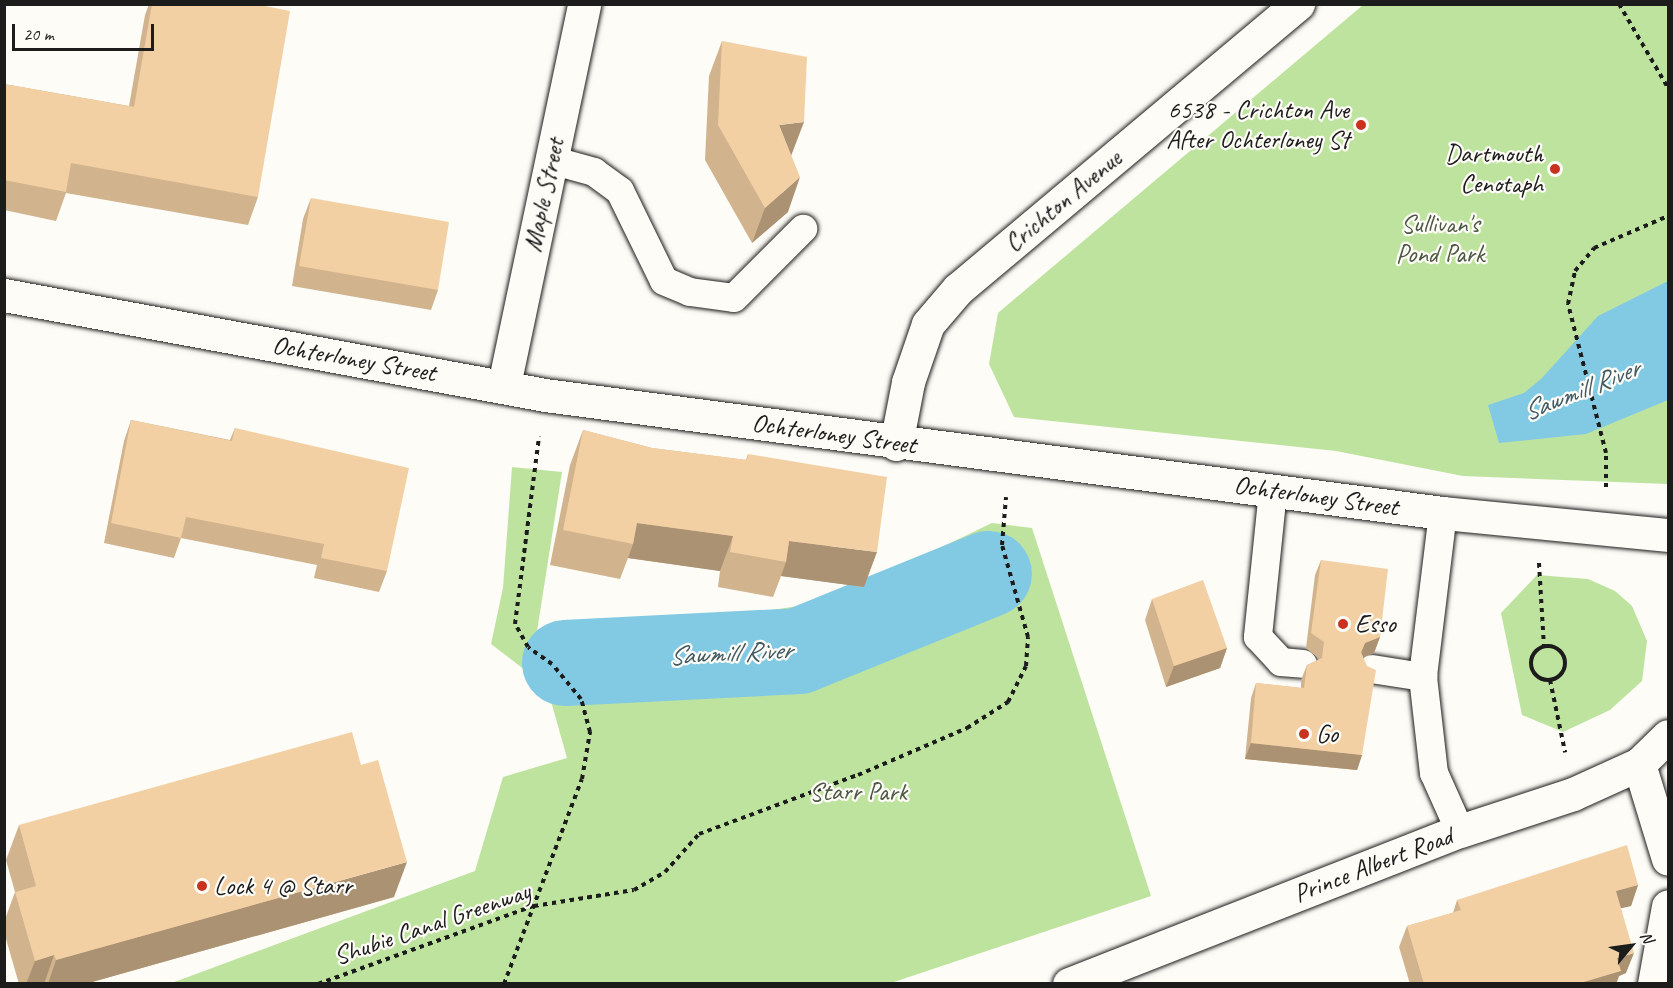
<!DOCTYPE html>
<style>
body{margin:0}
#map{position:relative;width:1673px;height:988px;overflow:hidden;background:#fdfcf7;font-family:Caveat,sans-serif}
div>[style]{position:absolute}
.green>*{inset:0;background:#bee39e}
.water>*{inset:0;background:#82cae3}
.river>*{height:86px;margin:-43px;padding:0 43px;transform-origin:43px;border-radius:43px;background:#82cae3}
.path>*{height:4px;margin-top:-2px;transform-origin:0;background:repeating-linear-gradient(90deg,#1c1c1c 0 4.5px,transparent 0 9px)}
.path>.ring{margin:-2px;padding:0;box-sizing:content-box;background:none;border:4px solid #1c1c1c;border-radius:50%}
.roads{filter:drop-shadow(0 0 2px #1c1c1c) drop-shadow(0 0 2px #1c1c1c)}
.service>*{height:28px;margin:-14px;padding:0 14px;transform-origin:14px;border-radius:14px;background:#fdfcf7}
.minor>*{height:33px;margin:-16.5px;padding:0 16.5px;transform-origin:16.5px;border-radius:16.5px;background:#fdfcf7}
.tertiary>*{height:33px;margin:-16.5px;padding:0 16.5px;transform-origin:16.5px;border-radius:16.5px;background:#fdfcf7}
.secondary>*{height:33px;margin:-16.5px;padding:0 16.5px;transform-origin:16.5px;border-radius:16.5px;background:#fdfcf7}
.wall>*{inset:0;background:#d1b38d}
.shaded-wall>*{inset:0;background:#aa9273}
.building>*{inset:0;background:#f3d0a4}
.dots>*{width:16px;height:16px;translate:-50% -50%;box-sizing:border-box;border:3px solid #fdfcf7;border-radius:50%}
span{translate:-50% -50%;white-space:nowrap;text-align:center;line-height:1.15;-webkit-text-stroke:4.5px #fdfcf7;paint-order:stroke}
.poi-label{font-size:26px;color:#1c1c1c}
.right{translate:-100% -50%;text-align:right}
.left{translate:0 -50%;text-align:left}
.street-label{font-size:26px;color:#1c1c1c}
.park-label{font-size:26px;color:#4d5843}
.water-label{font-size:27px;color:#405962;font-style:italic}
.frame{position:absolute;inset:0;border:6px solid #1c1c1c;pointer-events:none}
.north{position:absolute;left:1601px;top:916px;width:60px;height:60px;-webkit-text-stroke:4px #fdfcf7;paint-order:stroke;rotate:61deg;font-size:16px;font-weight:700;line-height:24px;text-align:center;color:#1c1c1c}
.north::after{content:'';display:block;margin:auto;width:21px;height:27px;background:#1c1c1c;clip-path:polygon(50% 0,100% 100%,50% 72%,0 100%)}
.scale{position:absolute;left:12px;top:24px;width:142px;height:27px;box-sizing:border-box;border:3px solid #1c1c1c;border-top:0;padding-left:8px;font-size:18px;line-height:21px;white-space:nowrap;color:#1c1c1c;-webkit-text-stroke:4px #fdfcf7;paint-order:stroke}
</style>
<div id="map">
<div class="green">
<div style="clip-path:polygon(1363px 5px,1668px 5px,1668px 484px,1463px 476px,1336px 451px,1014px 417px,989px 364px,998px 313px)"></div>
<div style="clip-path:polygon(512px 467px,562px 472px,535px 644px,827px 602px,992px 523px,1032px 528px,1151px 896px,891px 983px,169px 984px,475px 871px,503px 777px,567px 758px,547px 687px,491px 644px,503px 588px)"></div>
<div style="clip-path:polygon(1537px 575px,1588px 579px,1615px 591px,1632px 606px,1647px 641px,1642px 681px,1610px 710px,1563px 732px,1522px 715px,1501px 613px)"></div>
</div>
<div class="water">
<div style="clip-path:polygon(1668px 281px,1668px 400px,1586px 434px,1499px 443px,1488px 405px,1524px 393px,1542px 378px,1598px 316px)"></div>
</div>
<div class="river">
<div style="left:565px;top:663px;width:234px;rotate:-2.9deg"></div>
<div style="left:799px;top:651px;width:205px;rotate:-22.1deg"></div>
</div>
<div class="path">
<div style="left:1619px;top:4px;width:97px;rotate:59.7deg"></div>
<div style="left:1606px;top:487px;width:34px;rotate:-90deg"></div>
<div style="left:1606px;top:453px;width:154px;rotate:-104.3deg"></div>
<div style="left:1568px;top:304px;width:34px;rotate:-78deg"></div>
<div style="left:1575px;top:271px;width:30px;rotate:-50deg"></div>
<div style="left:1594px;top:248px;width:81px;rotate:-23.4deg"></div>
<div style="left:1539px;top:563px;width:84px;rotate:86.6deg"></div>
<div class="ring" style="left:1531px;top:646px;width:30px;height:30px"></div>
<div style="left:1550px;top:680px;width:74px;rotate:78.2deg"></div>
<div style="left:318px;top:984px;width:230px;rotate:-19.9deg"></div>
<div style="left:534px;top:906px;width:101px;rotate:-9.1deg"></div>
<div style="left:634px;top:890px;width:36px;rotate:-30deg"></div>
<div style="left:665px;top:872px;width:51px;rotate:-48.2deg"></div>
<div style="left:699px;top:834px;width:170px;rotate:-20.4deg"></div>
<div style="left:858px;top:775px;width:119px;rotate:-23.3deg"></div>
<div style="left:967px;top:728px;width:49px;rotate:-32.4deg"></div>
<div style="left:1008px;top:702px;width:40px;rotate:-63.4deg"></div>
<div style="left:1026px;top:666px;width:29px;rotate:-86deg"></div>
<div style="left:1028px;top:637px;width:96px;rotate:-105.8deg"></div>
<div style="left:1002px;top:545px;width:48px;rotate:-85.2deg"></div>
<div style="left:504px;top:984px;width:219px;rotate:-69.2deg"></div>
<div style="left:582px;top:779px;width:48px;rotate:-80.3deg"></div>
<div style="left:590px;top:732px;width:34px;rotate:-105deg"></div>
<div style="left:581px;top:699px;width:45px;rotate:-129.6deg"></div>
<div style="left:552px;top:664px;width:29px;rotate:-145deg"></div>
<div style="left:528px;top:647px;width:26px;rotate:-119deg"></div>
<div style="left:515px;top:624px;width:189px;rotate:-82.7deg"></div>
</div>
<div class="roads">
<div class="service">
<div style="left:551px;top:160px;width:45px;rotate:15.6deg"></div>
<div style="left:594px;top:172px;width:32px;rotate:36deg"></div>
<div style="left:620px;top:191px;width:100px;rotate:63.9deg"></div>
<div style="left:664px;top:281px;width:28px;rotate:23deg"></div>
<div style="left:690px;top:292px;width:44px;rotate:7.8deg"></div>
<div style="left:734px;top:298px;width:98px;rotate:-45deg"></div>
<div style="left:1273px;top:491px;width:147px;rotate:95.9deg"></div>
<div style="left:1258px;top:637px;width:34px;rotate:47deg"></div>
<div style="left:1281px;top:662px;width:22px;rotate:5deg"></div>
<div style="left:1443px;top:513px;width:165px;rotate:97deg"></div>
<div style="left:1423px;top:677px;width:97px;rotate:83.5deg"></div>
<div style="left:1434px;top:773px;width:64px;rotate:65.9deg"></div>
<div style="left:1372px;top:669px;width:52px;rotate:8.9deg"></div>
</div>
<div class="minor">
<div style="left:1639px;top:764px;width:99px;rotate:73deg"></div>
<div style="left:1654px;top:984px;width:79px;rotate:-79.8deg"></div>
</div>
<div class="tertiary">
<div style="left:896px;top:444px;width:63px;rotate:-79deg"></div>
<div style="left:908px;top:382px;width:61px;rotate:-71deg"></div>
<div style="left:928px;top:324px;width:46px;rotate:-49.4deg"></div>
<div style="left:958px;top:289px;width:444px;rotate:-40deg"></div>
</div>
<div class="secondary">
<div style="left:4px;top:295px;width:550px;rotate:10.47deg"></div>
<div style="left:545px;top:395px;width:906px;rotate:7.49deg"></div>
<div style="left:1443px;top:513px;width:226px;rotate:5.6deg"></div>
<div style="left:504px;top:385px;width:389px;rotate:-78.1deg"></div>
<div style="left:1069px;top:984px;width:420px;rotate:-21.4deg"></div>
<div style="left:1460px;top:831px;width:119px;rotate:-18.1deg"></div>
<div style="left:1573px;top:794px;width:72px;rotate:-24.4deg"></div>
<div style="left:1639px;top:764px;width:40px;rotate:-44deg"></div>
</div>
</div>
<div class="wall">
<div style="clip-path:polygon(149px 4px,255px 4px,258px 197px,248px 225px,66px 193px,56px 221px,4px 210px,4px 84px,129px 106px,145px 15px)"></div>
<div style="clip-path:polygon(722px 41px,788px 212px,752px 243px,705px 160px,709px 76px)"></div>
<div style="clip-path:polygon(311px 198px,438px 290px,431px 310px,292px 286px,303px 219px)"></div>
<div style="clip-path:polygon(131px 420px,230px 440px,235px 428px,387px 571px,379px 592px,314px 578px,317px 565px,181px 538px,174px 558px,104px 543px,124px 441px)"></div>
<div style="clip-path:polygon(583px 430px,652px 448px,746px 460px,748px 454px,864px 587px,781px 576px,773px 597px,718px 587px,720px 571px,628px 558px,620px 579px,550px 565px,570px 465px)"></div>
<div style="clip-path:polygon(1321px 560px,1380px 637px,1374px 653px,1363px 657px,1362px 755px,1357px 770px,1245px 759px,1251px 698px,1256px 683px,1301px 688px,1301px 680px,1307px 665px,1318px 660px,1318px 658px,1306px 648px,1315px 575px)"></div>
<div style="clip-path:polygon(1152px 599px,1227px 648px,1220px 668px,1166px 687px,1145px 620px)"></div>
<div style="clip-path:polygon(19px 825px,394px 897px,85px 984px,19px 984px,4px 932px,4px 922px,15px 892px,6px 860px)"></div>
<div style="clip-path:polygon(1638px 885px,1631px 906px,1621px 908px,1626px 973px,1619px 976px,1616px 984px,1410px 984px,1399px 947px,1407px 926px,1453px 913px,1457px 900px)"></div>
</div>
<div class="shaded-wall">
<div style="clip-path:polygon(804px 122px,791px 156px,779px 125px)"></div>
<div style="clip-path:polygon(800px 177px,788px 212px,752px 243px,765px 208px)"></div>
<div style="clip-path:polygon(637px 523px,733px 536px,720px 571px,628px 558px,633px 544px)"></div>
<div style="clip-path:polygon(789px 541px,877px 552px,864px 587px,781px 576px,786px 562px)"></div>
<div style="clip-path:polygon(1380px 637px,1374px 653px,1360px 658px,1356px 667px,1365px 643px)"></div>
<div style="clip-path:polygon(1227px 648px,1220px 668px,1166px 687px,1174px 666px)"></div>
<div style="clip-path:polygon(1251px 743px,1362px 755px,1357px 770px,1245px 759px)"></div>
<div style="clip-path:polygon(407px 862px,394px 897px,85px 984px,48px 984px,56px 960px)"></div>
<div style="clip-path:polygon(1638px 885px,1631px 906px,1608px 911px,1616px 891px)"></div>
<div style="clip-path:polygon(1634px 953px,1626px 973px,1619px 976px,1616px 984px,1577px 984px,1617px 958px)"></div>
<div style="clip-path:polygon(54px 955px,44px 984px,26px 984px,35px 961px)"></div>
</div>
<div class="building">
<div style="clip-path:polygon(152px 4px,255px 4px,290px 11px,258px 197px,71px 163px,66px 192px,4px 180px,4px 84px,134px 107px)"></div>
<div style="clip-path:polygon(722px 41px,807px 57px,804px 122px,779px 125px,800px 177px,765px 208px,718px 125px)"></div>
<div style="clip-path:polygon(311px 198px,449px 222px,438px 290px,299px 266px)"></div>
<div style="clip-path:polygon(131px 420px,232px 441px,235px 428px,409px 468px,387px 571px,321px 558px,324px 544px,186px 517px,181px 538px,111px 523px)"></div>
<div style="clip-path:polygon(583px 430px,652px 448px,747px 460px,748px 454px,887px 477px,877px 552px,789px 541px,786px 562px,730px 552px,733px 536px,637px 523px,633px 544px,563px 530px)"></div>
<div style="clip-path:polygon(1321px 560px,1388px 569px,1380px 637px,1365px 643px,1361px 652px,1367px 666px,1376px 670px,1362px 755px,1251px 743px,1256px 683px,1304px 688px,1307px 665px,1322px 658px,1324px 642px,1311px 633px)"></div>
<div style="clip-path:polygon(1203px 580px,1227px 648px,1174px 666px,1152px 599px)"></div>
<div style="clip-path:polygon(352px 732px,361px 765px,378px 760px,407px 862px,56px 960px,54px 955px,35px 961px,15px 892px,36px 886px,19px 825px)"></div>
<div style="clip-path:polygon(1627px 845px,1638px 885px,1616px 891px,1634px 953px,1617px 958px,1621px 971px,1577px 984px,1424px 984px,1407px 926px,1461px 910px,1457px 900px)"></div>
</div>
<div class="dots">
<div style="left:1361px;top:125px;background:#c8321e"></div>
<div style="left:1555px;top:169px;background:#c8321e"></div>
<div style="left:1343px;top:624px;background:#c8321e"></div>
<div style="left:1304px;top:734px;background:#c8321e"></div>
<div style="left:202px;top:886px;background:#c8321e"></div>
</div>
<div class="poi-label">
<span class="right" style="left:1349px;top:125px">6538 - Crichton Ave<br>After Ochterloney St</span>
<span class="right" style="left:1543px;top:169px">Dartmouth<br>Cenotaph</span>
<span class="left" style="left:1355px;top:624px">Esso</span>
<span class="left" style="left:1316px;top:734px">Go</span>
<span class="left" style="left:214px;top:886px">Lock 4 @ Starr</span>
</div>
<div class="street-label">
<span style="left:544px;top:195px;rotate:-78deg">Maple Street</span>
<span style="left:1063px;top:201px;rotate:-40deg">Crichton Avenue</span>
<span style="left:354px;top:359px;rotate:10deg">Ochterloney Street</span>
<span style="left:834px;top:434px;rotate:8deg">Ochterloney Street</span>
<span style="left:1316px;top:496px;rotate:8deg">Ochterloney Street</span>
<span style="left:1373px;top:865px;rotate:-21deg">Prince Albert Road</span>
<span style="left:432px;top:924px;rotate:-19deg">Shubie Canal Greenway</span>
</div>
<div class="park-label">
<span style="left:1440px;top:239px">Sullivan's<br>Pond Park</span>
<span style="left:858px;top:792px">Starr Park</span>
</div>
<div class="water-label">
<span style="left:1581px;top:390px;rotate:-22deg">Sawmill River</span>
<span style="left:730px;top:653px;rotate:-3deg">Sawmill River</span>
</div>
<div class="frame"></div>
<div class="north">N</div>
<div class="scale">20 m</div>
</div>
